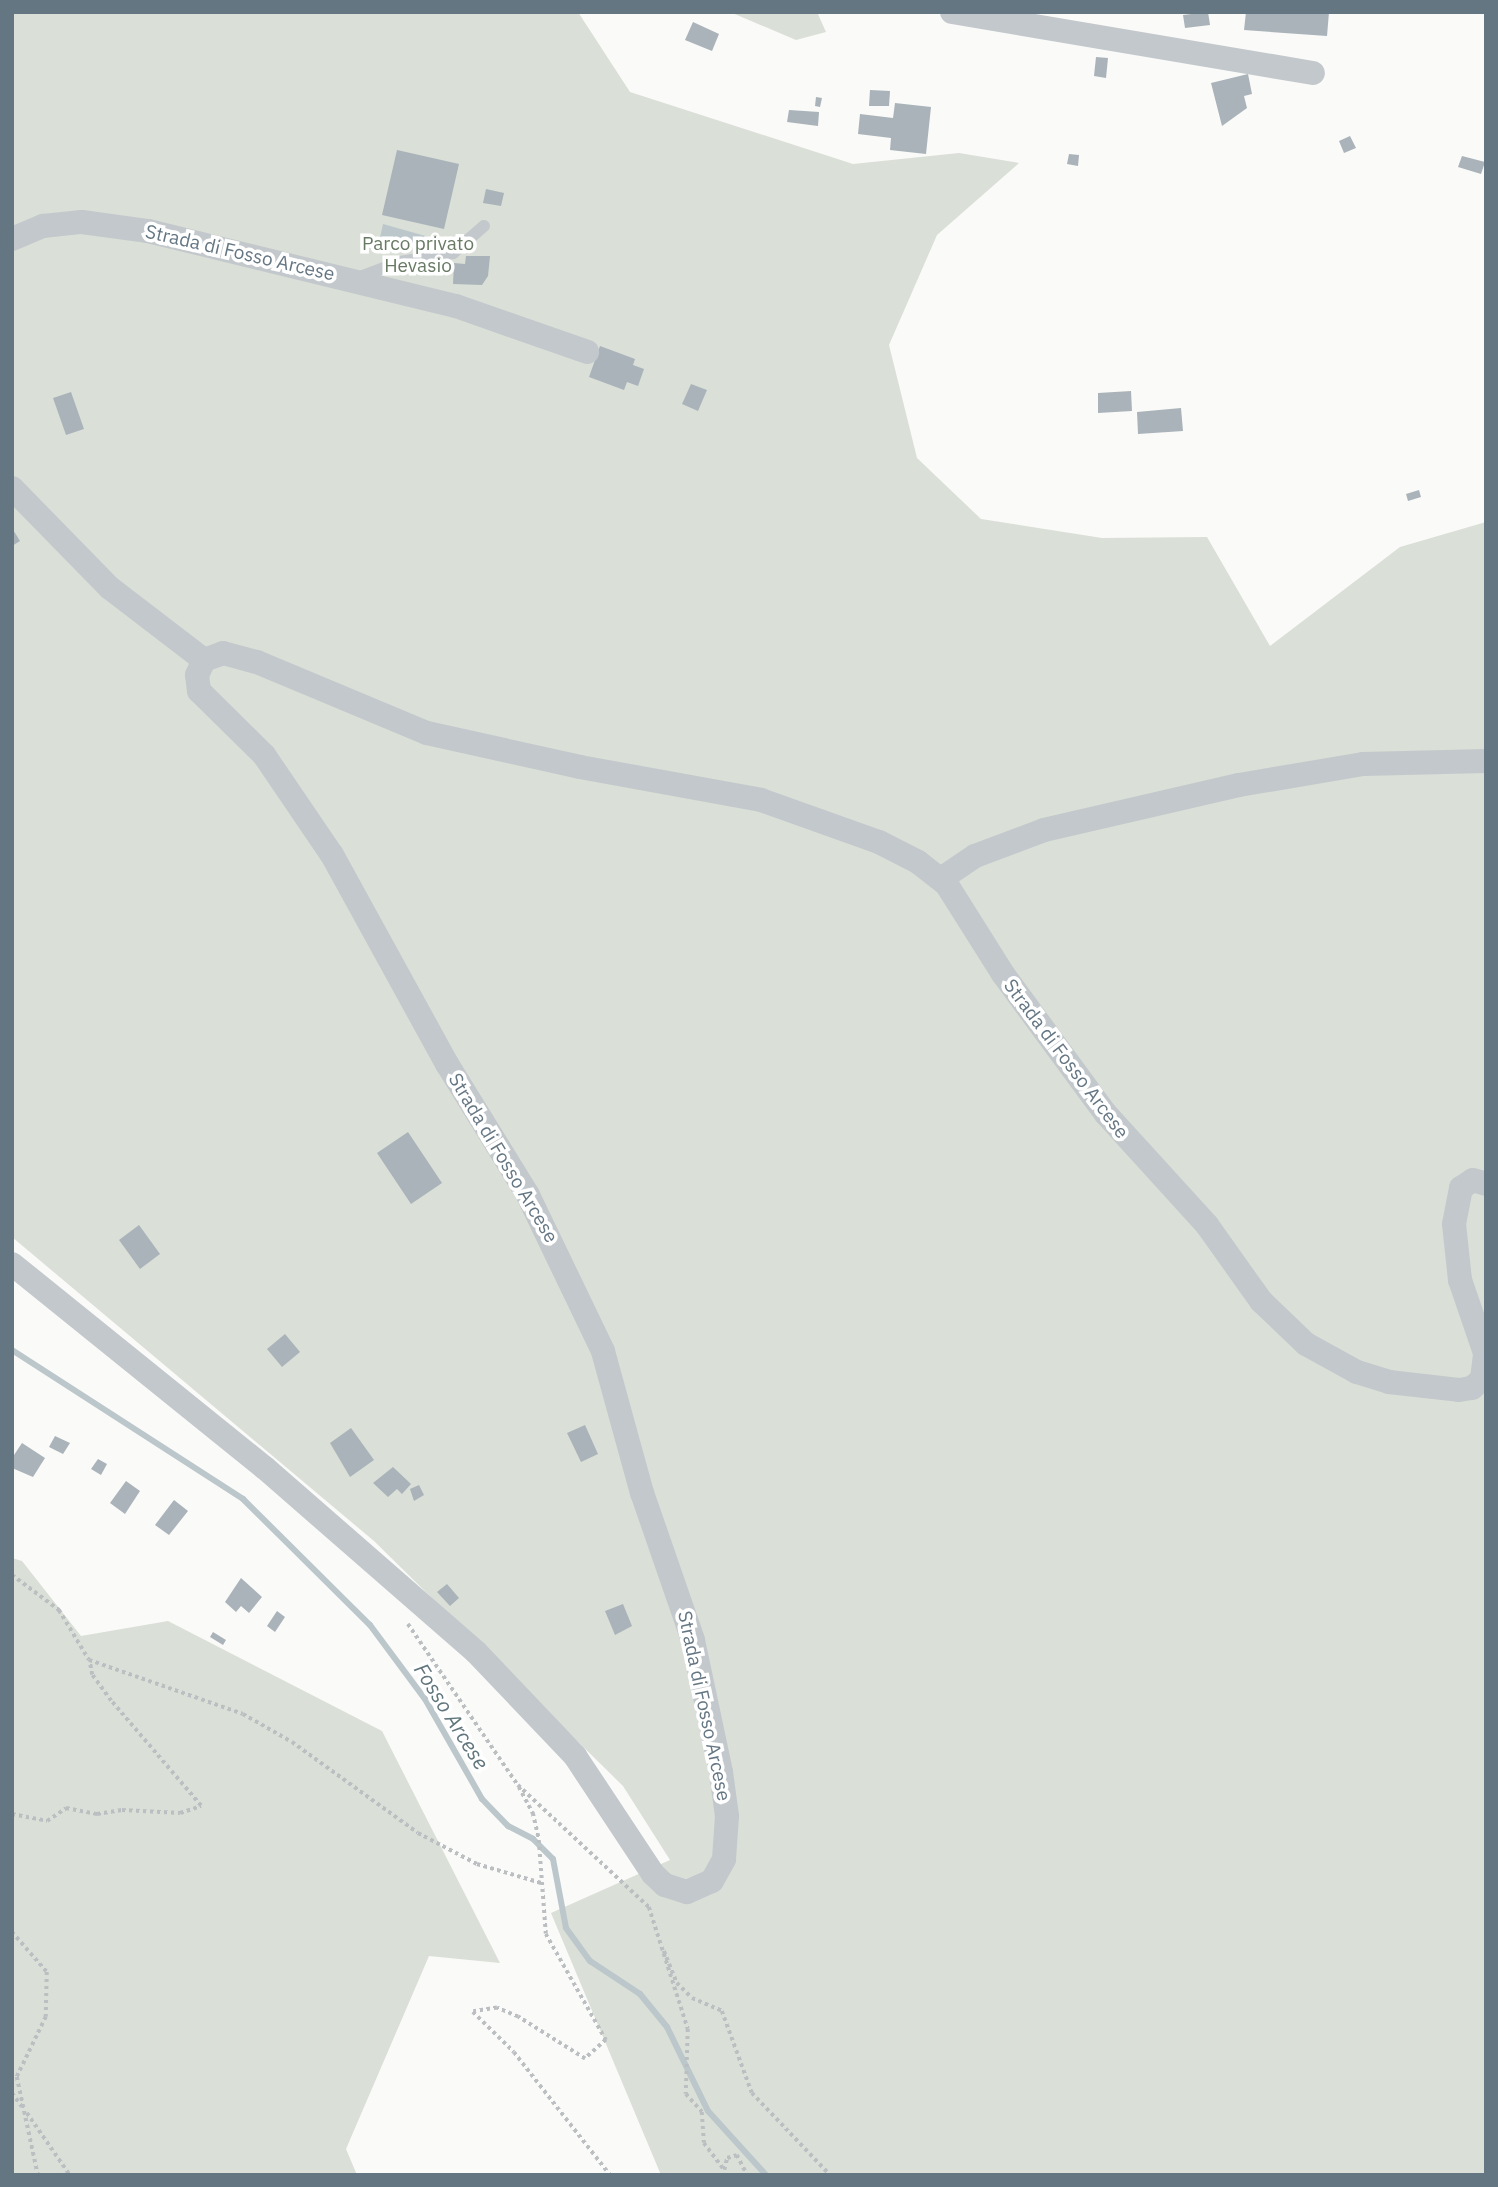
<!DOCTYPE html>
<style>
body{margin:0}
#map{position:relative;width:1498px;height:2187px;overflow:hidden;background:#fafaf8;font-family:"IBM Plex Sans",sans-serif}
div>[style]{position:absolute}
.green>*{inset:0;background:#dadfd7}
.water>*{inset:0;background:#bbc7cb}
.stream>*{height:6px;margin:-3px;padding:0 3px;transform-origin:3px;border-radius:3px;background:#bbc7cb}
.building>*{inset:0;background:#aab3b9}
.path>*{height:3.5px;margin-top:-1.75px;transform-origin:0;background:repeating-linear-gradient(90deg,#bbbfc2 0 3.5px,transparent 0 7px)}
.lane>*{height:12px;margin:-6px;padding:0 6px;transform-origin:6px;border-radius:6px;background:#c3c8cc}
.street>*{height:24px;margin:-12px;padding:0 12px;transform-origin:12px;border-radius:12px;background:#c3c8cc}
span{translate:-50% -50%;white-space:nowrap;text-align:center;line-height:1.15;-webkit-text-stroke:7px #fff;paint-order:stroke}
.park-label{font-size:19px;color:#687a64}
.street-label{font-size:19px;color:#657683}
.water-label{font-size:21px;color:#60757c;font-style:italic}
.frame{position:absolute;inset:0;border:14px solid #657683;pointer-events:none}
</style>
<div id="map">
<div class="green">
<div style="clip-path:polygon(12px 12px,578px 12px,630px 92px,853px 164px,959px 153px,1019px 163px,937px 235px,889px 345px,917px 458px,981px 519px,1102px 538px,1207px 537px,1270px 646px,1400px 547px,1486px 522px,1486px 2175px,661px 2175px,551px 1913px,670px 1860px,623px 1786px,374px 1541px,12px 1237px)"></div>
<div style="clip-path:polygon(730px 12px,817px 12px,826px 32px,796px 40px)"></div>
<div style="clip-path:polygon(12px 1558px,22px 1561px,81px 1636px,168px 1621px,382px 1731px,500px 1963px,429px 1956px,346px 2149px,357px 2175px,12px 2175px)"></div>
</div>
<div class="water">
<div style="clip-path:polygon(383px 224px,429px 237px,414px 246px,380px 238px)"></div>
</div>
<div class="stream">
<div style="left:12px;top:1350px;width:275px;rotate:32.8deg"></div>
<div style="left:243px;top:1499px;width:179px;rotate:44.8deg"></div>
<div style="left:370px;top:1625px;width:92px;rotate:53.4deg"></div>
<div style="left:425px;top:1699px;width:115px;rotate:60.3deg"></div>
<div style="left:482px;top:1799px;width:37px;rotate:46deg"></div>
<div style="left:508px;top:1826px;width:28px;rotate:27deg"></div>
<div style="left:533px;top:1839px;width:28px;rotate:45deg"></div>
<div style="left:553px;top:1859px;width:70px;rotate:79.3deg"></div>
<div style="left:566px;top:1928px;width:41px;rotate:54deg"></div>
<div style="left:590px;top:1961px;width:60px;rotate:33.4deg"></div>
<div style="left:640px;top:1994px;width:43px;rotate:50.7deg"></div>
<div style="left:667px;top:2027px;width:93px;rotate:64deg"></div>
<div style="left:708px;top:2111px;width:86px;rotate:47.8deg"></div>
</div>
<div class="building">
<div style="clip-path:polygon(1208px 12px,1210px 25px,1185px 28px,1183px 15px)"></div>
<div style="clip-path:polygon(1246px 12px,1329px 12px,1327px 36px,1244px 30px)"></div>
<div style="clip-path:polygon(693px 22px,719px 34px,712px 51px,685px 40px)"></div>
<div style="clip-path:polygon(1096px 57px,1108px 58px,1106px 78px,1094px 76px)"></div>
<div style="clip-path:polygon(1248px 74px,1252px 94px,1244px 96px,1247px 108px,1222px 126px,1211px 83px)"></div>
<div style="clip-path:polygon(870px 90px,890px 91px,889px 106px,869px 106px)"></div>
<div style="clip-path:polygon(816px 97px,822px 98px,820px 107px,815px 106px)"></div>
<div style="clip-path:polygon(895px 103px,931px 107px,926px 154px,890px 150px,891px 138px,858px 134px,860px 114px,893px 118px)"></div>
<div style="clip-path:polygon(789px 110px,819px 112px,818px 126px,787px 122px)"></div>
<div style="clip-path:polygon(1350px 136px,1356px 148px,1344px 153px,1339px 141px)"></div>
<div style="clip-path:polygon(397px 150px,459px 164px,444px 229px,382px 215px)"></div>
<div style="clip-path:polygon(1069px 154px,1079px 155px,1078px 166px,1067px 164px)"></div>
<div style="clip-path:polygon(1462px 156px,1485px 162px,1481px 174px,1458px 167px)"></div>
<div style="clip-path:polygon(486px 189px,504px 193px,501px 206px,483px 203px)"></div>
<div style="clip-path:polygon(466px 256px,490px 256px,488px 276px,482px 285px,453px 284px,454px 263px,465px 264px)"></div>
<div style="clip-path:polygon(600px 346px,635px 359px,633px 365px,644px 369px,638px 386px,627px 382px,624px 390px,589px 377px)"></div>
<div style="clip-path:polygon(691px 384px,707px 390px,698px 411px,682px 404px)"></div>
<div style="clip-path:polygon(1131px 391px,1132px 411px,1098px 413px,1098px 393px)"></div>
<div style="clip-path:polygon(71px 392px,84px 429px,66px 435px,53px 398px)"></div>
<div style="clip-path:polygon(1181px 408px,1183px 431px,1138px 434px,1137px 412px)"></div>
<div style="clip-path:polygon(1419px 490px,1421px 497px,1408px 501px,1406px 494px)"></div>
<div style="clip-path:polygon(12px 528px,20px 541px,12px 546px)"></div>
<div style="clip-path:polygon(408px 1132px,442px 1183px,411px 1204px,377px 1153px)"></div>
<div style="clip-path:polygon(139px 1225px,160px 1254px,140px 1269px,119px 1240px)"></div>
<div style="clip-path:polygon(285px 1334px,300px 1352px,282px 1367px,267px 1349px)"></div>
<div style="clip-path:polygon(585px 1425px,598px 1454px,581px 1462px,567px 1433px)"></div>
<div style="clip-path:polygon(351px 1428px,374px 1460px,350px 1477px,330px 1443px)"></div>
<div style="clip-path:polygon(55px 1436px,70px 1443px,63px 1454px,49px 1447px)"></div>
<div style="clip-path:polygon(22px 1443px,45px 1458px,33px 1477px,12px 1468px,12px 1458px)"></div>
<div style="clip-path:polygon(98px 1459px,107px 1464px,101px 1475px,91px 1469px)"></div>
<div style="clip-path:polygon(393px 1467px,411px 1484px,402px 1494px,397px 1489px,388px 1497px,373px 1483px)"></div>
<div style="clip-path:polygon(126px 1481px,140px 1491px,125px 1514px,110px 1503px)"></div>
<div style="clip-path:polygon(419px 1485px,424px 1495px,414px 1501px,410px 1489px)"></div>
<div style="clip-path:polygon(174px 1500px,188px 1511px,169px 1535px,155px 1525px)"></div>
<div style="clip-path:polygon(241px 1578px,262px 1597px,249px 1613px,241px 1606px,236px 1612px,225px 1602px)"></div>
<div style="clip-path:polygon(447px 1584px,459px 1598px,450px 1606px,437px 1592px)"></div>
<div style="clip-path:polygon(623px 1604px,632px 1626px,615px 1635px,605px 1611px)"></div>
<div style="clip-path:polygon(277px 1611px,285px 1617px,275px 1632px,267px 1626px)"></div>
<div style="clip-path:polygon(213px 1632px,226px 1640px,223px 1645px,210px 1637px)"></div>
</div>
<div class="path">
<div style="left:12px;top:1575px;width:59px;rotate:36.7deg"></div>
<div style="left:59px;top:1610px;width:58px;rotate:59deg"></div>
<div style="left:408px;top:1624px;width:195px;rotate:55.7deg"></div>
<div style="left:518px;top:1785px;width:179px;rotate:43deg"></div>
<div style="left:649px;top:1907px;width:128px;rotate:72.3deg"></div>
<div style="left:688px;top:2029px;width:65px;rotate:91.8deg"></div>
<div style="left:686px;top:2094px;width:24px;rotate:48deg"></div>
<div style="left:702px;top:2112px;width:31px;rotate:86deg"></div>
<div style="left:704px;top:2143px;width:34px;rotate:53deg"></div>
<div style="left:724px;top:2170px;width:12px;rotate:-76deg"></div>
<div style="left:727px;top:2158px;width:10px;rotate:-17deg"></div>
<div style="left:737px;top:2155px;width:22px;rotate:63deg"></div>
<div style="left:519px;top:1787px;width:30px;rotate:62deg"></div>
<div style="left:533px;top:1813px;width:28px;rotate:77deg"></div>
<div style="left:539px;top:1840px;width:94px;rotate:85.7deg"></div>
<div style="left:546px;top:1934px;width:122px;rotate:60.5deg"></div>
<div style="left:606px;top:2040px;width:28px;rotate:138deg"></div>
<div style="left:585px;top:2059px;width:79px;rotate:-147.9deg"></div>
<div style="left:518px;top:2017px;width:23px;rotate:-157deg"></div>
<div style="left:497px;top:2008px;width:24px;rotate:171deg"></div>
<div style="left:473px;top:2012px;width:57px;rotate:44.3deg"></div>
<div style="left:514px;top:2052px;width:156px;rotate:52deg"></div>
<div style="left:12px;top:1814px;width:36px;rotate:11deg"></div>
<div style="left:47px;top:1821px;width:23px;rotate:-34deg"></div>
<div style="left:66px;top:1808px;width:32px;rotate:11deg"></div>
<div style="left:97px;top:1814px;width:25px;rotate:-9deg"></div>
<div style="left:122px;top:1810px;width:58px;rotate:3deg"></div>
<div style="left:180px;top:1813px;width:22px;rotate:-18deg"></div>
<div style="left:201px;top:1806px;width:138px;rotate:-130.6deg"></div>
<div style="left:111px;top:1701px;width:32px;rotate:-126deg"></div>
<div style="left:92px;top:1675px;width:15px;rotate:-101deg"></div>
<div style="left:89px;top:1660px;width:163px;rotate:19.3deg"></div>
<div style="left:243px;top:1714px;width:56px;rotate:29.7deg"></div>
<div style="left:292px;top:1742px;width:155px;rotate:35.8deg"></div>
<div style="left:418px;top:1833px;width:67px;rotate:27.7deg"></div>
<div style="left:477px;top:1864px;width:67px;rotate:16.5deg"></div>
<div style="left:12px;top:1932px;width:53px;rotate:48.8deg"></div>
<div style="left:47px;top:1972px;width:45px;rotate:91.3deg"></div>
<div style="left:46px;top:2017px;width:67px;rotate:115.8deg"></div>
<div style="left:17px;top:2077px;width:100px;rotate:77.9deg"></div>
<div style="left:664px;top:1951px;width:35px;rotate:68deg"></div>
<div style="left:677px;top:1983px;width:21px;rotate:45deg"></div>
<div style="left:692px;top:1998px;width:33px;rotate:23deg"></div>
<div style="left:722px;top:2011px;width:87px;rotate:69.9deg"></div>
<div style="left:752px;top:2093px;width:113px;rotate:46.4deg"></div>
<div style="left:12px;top:2093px;width:17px;rotate:54deg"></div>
<div style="left:27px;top:2113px;width:75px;rotate:55.3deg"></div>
</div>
<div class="lane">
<div style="left:357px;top:278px;width:46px;rotate:-20.4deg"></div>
<div style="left:400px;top:262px;width:54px;rotate:-9.6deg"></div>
<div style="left:453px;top:253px;width:41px;rotate:-41.1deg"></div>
</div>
<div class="street">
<div style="left:952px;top:12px;width:366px;rotate:9.6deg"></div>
<div style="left:12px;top:239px;width:34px;rotate:-23deg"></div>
<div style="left:43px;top:226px;width:39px;rotate:-6deg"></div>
<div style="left:82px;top:222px;width:67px;rotate:7.8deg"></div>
<div style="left:148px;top:231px;width:317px;rotate:13.7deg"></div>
<div style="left:456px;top:306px;width:139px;rotate:19.3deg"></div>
<div style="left:12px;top:488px;width:140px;rotate:45.6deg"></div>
<div style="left:110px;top:588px;width:118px;rotate:37.5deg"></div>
<div style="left:941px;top:879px;width:41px;rotate:-34.1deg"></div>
<div style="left:975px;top:856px;width:74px;rotate:-20.6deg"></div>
<div style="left:1044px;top:830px;width:200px;rotate:-13deg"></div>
<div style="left:1239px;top:785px;width:126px;rotate:-9.6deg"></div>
<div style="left:1363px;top:764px;width:123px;rotate:-1.4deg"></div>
<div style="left:12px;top:1264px;width:325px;rotate:38.9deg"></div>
<div style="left:265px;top:1468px;width:280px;rotate:41.1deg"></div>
<div style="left:476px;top:1652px;width:144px;rotate:46.4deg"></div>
<div style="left:575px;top:1756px;width:141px;rotate:56.5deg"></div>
<div style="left:653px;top:1874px;width:16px;rotate:43deg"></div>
<div style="left:665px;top:1885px;width:23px;rotate:18deg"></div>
<div style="left:687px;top:1892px;width:27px;rotate:-24deg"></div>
<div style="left:712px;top:1881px;width:25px;rotate:-61deg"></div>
<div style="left:724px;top:1859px;width:43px;rotate:-86deg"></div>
<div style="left:727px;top:1816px;width:44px;rotate:-97.8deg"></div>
<div style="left:721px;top:1772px;width:135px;rotate:-102deg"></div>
<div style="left:693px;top:1640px;width:156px;rotate:-109.1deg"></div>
<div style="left:642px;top:1493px;width:147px;rotate:-105.4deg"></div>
<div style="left:603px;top:1351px;width:173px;rotate:-115.7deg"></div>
<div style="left:528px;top:1195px;width:154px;rotate:-121.7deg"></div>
<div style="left:447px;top:1064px;width:239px;rotate:-118.8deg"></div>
<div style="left:332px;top:855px;width:121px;rotate:-124.2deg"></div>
<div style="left:264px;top:755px;width:91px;rotate:-135.4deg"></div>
<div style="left:199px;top:691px;width:16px;rotate:-97deg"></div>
<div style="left:197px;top:675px;width:17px;rotate:-65deg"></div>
<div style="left:204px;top:660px;width:20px;rotate:-20deg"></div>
<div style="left:223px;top:653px;width:35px;rotate:15deg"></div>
<div style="left:257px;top:662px;width:184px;rotate:22.7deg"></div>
<div style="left:427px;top:733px;width:157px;rotate:12.5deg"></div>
<div style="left:580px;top:767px;width:184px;rotate:10.3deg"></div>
<div style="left:761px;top:800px;width:125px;rotate:19.6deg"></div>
<div style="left:879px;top:842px;width:44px;rotate:27.1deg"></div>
<div style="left:918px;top:862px;width:37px;rotate:38deg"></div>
<div style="left:947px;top:885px;width:105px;rotate:57.8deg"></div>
<div style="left:1003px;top:974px;width:174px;rotate:53.7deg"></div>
<div style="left:1106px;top:1114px;width:150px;rotate:47.7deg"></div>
<div style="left:1207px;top:1225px;width:93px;rotate:54.6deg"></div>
<div style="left:1261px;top:1301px;width:62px;rotate:43.7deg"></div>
<div style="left:1306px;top:1344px;width:58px;rotate:28.8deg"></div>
<div style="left:1357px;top:1372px;width:34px;rotate:17deg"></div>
<div style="left:1389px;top:1382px;width:70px;rotate:6.5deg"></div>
<div style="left:1459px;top:1390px;width:13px;rotate:-9deg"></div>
<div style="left:1472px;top:1388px;width:13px;rotate:-42deg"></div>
<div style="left:1482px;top:1379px;width:26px;rotate:-83deg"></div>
<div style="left:1485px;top:1353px;width:77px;rotate:-108.9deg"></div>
<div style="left:1460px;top:1280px;width:56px;rotate:-96.1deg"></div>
<div style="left:1454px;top:1224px;width:37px;rotate:-79deg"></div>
<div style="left:1461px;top:1188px;width:14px;rotate:-34deg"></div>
<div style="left:1473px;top:1180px;width:14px;rotate:17deg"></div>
</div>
<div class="park-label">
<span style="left:418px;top:255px">Parco privato<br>Hevasio</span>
</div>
<div class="street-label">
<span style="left:240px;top:253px;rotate:13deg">Strada di Fosso Arcese</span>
<span style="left:1066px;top:1059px;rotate:53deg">Strada di Fosso Arcese</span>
<span style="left:503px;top:1158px;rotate:59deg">Strada di Fosso Arcese</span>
<span style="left:704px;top:1706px;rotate:78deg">Strada di Fosso Arcese</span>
</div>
<div class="water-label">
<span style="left:452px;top:1716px;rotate:58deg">Fosso Arcese</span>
</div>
<div class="frame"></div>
</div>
